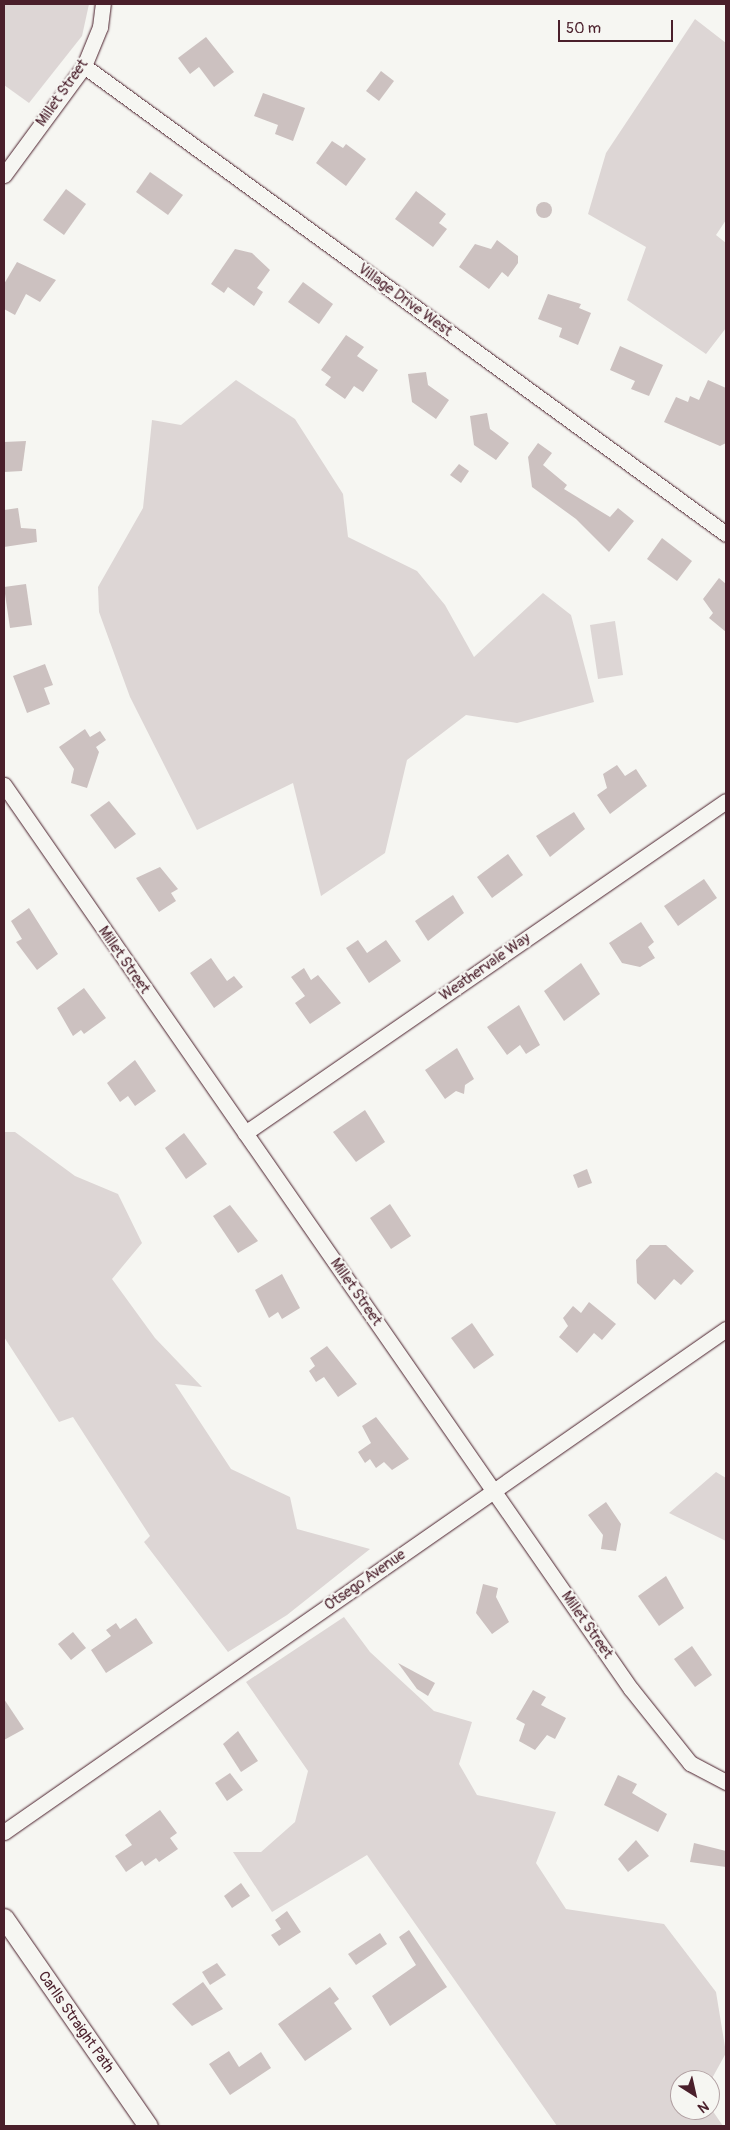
<!DOCTYPE html>
<style>
body{margin:0}
#map{position:relative;width:730px;height:2130px;overflow:hidden;background:#f6f6f2;font-family:Pangolin,sans-serif}
div>[style]{position:absolute}
.green>*{inset:0;background:#ddd6d5}
.building>*{inset:0;background:#ccc1c0}
.round{border-radius:50%}
.roads{filter:drop-shadow(0 0 1px #4a1f2b) drop-shadow(0 0 1px #4a1f2b)}
.minor>*{height:15px;margin:-7.5px;padding:0 7.5px;transform-origin:7.5px;border-radius:7.5px;background:#f6f6f2}
.tertiary>*{height:19px;margin:-9.5px;padding:0 9.5px;transform-origin:9.5px;border-radius:9.5px;background:#f6f6f2}
span{translate:-50% -50%;white-space:nowrap;text-align:center;line-height:1.15;-webkit-text-stroke:4.5px #f6f6f2;paint-order:stroke}
.street-label{font-size:15px;color:#4a1f2b}
.frame{position:absolute;inset:0;border:5px solid #4a1f2b;pointer-events:none}
.north{position:absolute;left:670px;top:2070px;width:50px;height:50px;box-sizing:border-box;background:#f6f6f2;border:1px solid #b1a0a2;border-radius:50%;rotate:145deg;font-size:14px;font-weight:700;line-height:20px;text-align:center;color:#4a1f2b}
.north::after{content:'';display:block;margin:auto;width:18px;height:22px;background:#4a1f2b;clip-path:polygon(50% 0,100% 100%,50% 72%,0 100%)}
.scale{position:absolute;left:558px;top:20px;width:115px;height:22px;box-sizing:border-box;border:2px solid #4a1f2b;border-top:0;padding-left:6px;font-size:15px;line-height:18px;white-space:nowrap;color:#4a1f2b;-webkit-text-stroke:4px #f6f6f2;paint-order:stroke}
</style>
<div id="map">
<div class="green">
<div style="clip-path:polygon(4px 4px,89px 4px,82px 36px,29px 103px,4px 85px)"></div>
<div style="clip-path:polygon(695px 19px,726px 43px,726px 220px,716px 235px,726px 243px,726px 328px,706px 354px,627px 300px,646px 247px,588px 214px,606px 153px)"></div>
<div style="clip-path:polygon(236px 380px,295px 419px,343px 494px,348px 537px,417px 571px,445px 605px,474px 657px,543px 593px,571px 615px,594px 702px,517px 723px,466px 715px,407px 760px,385px 853px,321px 896px,293px 783px,197px 830px,130px 697px,99px 612px,98px 587px,143px 508px,152px 420px,181px 425px)"></div>
<div style="clip-path:polygon(615px 621px,623px 675px,598px 679px,590px 625px)"></div>
<div style="clip-path:polygon(4px 1132px,15px 1132px,75px 1176px,118px 1194px,142px 1243px,112px 1279px,155px 1338px,202px 1387px,175px 1384px,231px 1469px,290px 1497px,297px 1529px,370px 1549px,287px 1615px,228px 1652px,144px 1542px,150px 1536px,73px 1417px,59px 1422px,4px 1337px)"></div>
<div style="clip-path:polygon(716px 1472px,726px 1478px,726px 1541px,669px 1513px)"></div>
<div style="clip-path:polygon(344px 1617px,370px 1652px,434px 1711px,472px 1722px,459px 1764px,477px 1795px,556px 1812px,536px 1863px,566px 1909px,664px 1924px,716px 1992px,726px 2053px,710px 2082px,680px 2080px,680px 2110px,710px 2107px,723px 2126px,557px 2126px,367px 1855px,272px 1912px,233px 1852px,261px 1852px,295px 1822px,308px 1771px,246px 1682px)"></div>
</div>
<div class="building">
<div style="clip-path:polygon(206px 37px,234px 72px,214px 87px,199px 67px,190px 74px,178px 58px)"></div>
<div style="clip-path:polygon(381px 71px,394px 81px,379px 101px,366px 91px)"></div>
<div style="clip-path:polygon(263px 93px,305px 108px,293px 141px,275px 134px,278px 125px,254px 116px)"></div>
<div style="clip-path:polygon(332px 141px,343px 148px,346px 144px,366px 159px,346px 186px,316px 163px)"></div>
<div style="clip-path:polygon(150px 172px,183px 195px,168px 215px,136px 192px)"></div>
<div style="clip-path:polygon(66px 189px,86px 204px,64px 235px,43px 220px)"></div>
<div style="clip-path:polygon(416px 191px,446px 214px,439px 223px,447px 229px,433px 247px,395px 219px)"></div>
<div class="round" style="left:536px;top:202px;width:16px;height:16px"></div>
<div style="clip-path:polygon(497px 240px,518px 256px,518px 263px,508px 277px,502px 272px,489px 289px,459px 267px,475px 244px,491px 249px)"></div>
<div style="clip-path:polygon(235px 249px,252px 253px,270px 270px,257px 288px,263px 292px,254px 306px,228px 287px,224px 293px,211px 284px)"></div>
<div style="clip-path:polygon(17px 262px,56px 280px,40px 302px,26px 294px,15px 315px,4px 309px,4px 284px)"></div>
<div style="clip-path:polygon(303px 282px,333px 304px,319px 324px,288px 302px)"></div>
<div style="clip-path:polygon(548px 294px,581px 304px,579px 308px,591px 313px,578px 345px,559px 337px,562px 328px,538px 319px)"></div>
<div style="clip-path:polygon(346px 335px,364px 347px,357px 356px,378px 370px,363px 392px,354px 386px,345px 399px,325px 385px,331px 377px,321px 370px)"></div>
<div style="clip-path:polygon(620px 346px,663px 365px,649px 396px,631px 389px,635px 381px,610px 370px)"></div>
<div style="clip-path:polygon(426px 372px,428px 385px,449px 400px,436px 419px,412px 402px,408px 374px)"></div>
<div style="clip-path:polygon(708px 380px,726px 388px,726px 443px,720px 446px,664px 422px,676px 397px,688px 402px,690px 396px,699px 400px)"></div>
<div style="clip-path:polygon(487px 413px,490px 429px,509px 443px,496px 460px,474px 445px,470px 416px)"></div>
<div style="clip-path:polygon(26px 441px,22px 471px,4px 472px,4px 442px)"></div>
<div style="clip-path:polygon(538px 443px,552px 453px,543px 465px,567px 485px,564px 489px,610px 517px,618px 508px,634px 521px,609px 552px,576px 519px,532px 487px,528px 457px)"></div>
<div style="clip-path:polygon(459px 464px,469px 471px,461px 483px,450px 475px)"></div>
<div style="clip-path:polygon(18px 508px,21px 528px,36px 529px,37px 542px,4px 547px,4px 510px)"></div>
<div style="clip-path:polygon(662px 538px,692px 561px,677px 581px,647px 559px)"></div>
<div style="clip-path:polygon(719px 578px,726px 584px,726px 632px,709px 618px,713px 613px,703px 599px)"></div>
<div style="clip-path:polygon(26px 584px,32px 625px,10px 628px,4px 587px)"></div>
<div style="clip-path:polygon(45px 664px,53px 685px,44px 688px,50px 704px,27px 713px,13px 676px)"></div>
<div style="clip-path:polygon(85px 729px,90px 737px,100px 731px,106px 740px,96px 747px,99px 752px,87px 788px,71px 783px,74px 769px,59px 747px)"></div>
<div style="clip-path:polygon(617px 765px,625px 776px,636px 769px,647px 786px,610px 814px,597px 795px,607px 788px,603px 774px)"></div>
<div style="clip-path:polygon(109px 801px,136px 834px,115px 849px,90px 815px)"></div>
<div style="clip-path:polygon(574px 812px,585px 829px,550px 857px,536px 836px)"></div>
<div style="clip-path:polygon(508px 854px,523px 875px,492px 898px,477px 877px)"></div>
<div style="clip-path:polygon(160px 867px,178px 889px,171px 893px,176px 901px,159px 912px,136px 878px)"></div>
<div style="clip-path:polygon(704px 879px,717px 898px,678px 926px,664px 906px)"></div>
<div style="clip-path:polygon(453px 895px,464px 913px,428px 941px,415px 921px)"></div>
<div style="clip-path:polygon(29px 908px,58px 954px,37px 970px,16px 942px,22px 939px,11px 921px)"></div>
<div style="clip-path:polygon(641px 922px,654px 942px,648px 947px,655px 958px,640px 967px,622px 963px,609px 943px)"></div>
<div style="clip-path:polygon(358px 940px,367px 953px,386px 940px,401px 961px,369px 983px,346px 948px)"></div>
<div style="clip-path:polygon(211px 958px,227px 981px,234px 976px,243px 987px,214px 1008px,190px 973px)"></div>
<div style="clip-path:polygon(581px 963px,600px 994px,564px 1021px,544px 991px)"></div>
<div style="clip-path:polygon(304px 968px,311px 980px,318px 975px,341px 1003px,310px 1024px,295px 1003px,305px 996px,291px 977px)"></div>
<div style="clip-path:polygon(84px 988px,106px 1018px,84px 1034px,81px 1030px,73px 1036px,57px 1008px)"></div>
<div style="clip-path:polygon(519px 1005px,540px 1045px,526px 1054px,520px 1045px,507px 1055px,487px 1027px)"></div>
<div style="clip-path:polygon(457px 1048px,474px 1079px,465px 1085px,464px 1094px,456px 1091px,445px 1099px,425px 1070px)"></div>
<div style="clip-path:polygon(135px 1060px,156px 1091px,135px 1106px,128px 1096px,120px 1102px,107px 1083px)"></div>
<div style="clip-path:polygon(365px 1110px,385px 1142px,356px 1162px,333px 1132px)"></div>
<div style="clip-path:polygon(184px 1133px,207px 1164px,186px 1179px,165px 1148px)"></div>
<div style="clip-path:polygon(587px 1169px,592px 1183px,578px 1188px,573px 1175px)"></div>
<div style="clip-path:polygon(390px 1204px,411px 1236px,391px 1249px,370px 1218px)"></div>
<div style="clip-path:polygon(230px 1205px,258px 1241px,238px 1253px,213px 1216px)"></div>
<div style="clip-path:polygon(650px 1245px,666px 1245px,694px 1271px,681px 1285px,674px 1279px,655px 1300px,637px 1283px,636px 1260px)"></div>
<div style="clip-path:polygon(282px 1274px,300px 1308px,282px 1319px,278px 1312px,269px 1318px,255px 1290px)"></div>
<div style="clip-path:polygon(589px 1302px,616px 1324px,602px 1340px,594px 1333px,577px 1353px,559px 1337px,568px 1326px,563px 1318px,573px 1306px,581px 1313px)"></div>
<div style="clip-path:polygon(472px 1323px,494px 1355px,474px 1369px,451px 1338px)"></div>
<div style="clip-path:polygon(327px 1346px,357px 1384px,338px 1397px,324px 1377px,316px 1382px,309px 1371px,315px 1366px,310px 1358px)"></div>
<div style="clip-path:polygon(376px 1417px,409px 1459px,392px 1470px,384px 1462px,376px 1468px,370px 1459px,365px 1463px,358px 1452px,371px 1443px,362px 1426px)"></div>
<div style="clip-path:polygon(606px 1502px,621px 1524px,616px 1551px,601px 1549px,603px 1535px,588px 1515px)"></div>
<div style="clip-path:polygon(666px 1576px,684px 1608px,659px 1626px,638px 1596px)"></div>
<div style="clip-path:polygon(483px 1584px,498px 1588px,496px 1597px,509px 1622px,492px 1634px,476px 1613px)"></div>
<div style="clip-path:polygon(136px 1618px,153px 1643px,106px 1673px,91px 1650px,111px 1636px,106px 1630px,116px 1623px,120px 1629px)"></div>
<div style="clip-path:polygon(73px 1632px,86px 1648px,71px 1660px,58px 1644px)"></div>
<div style="clip-path:polygon(692px 1646px,712px 1675px,695px 1687px,674px 1659px)"></div>
<div style="clip-path:polygon(398px 1663px,435px 1683px,428px 1696px,417px 1689px)"></div>
<div style="clip-path:polygon(533px 1690px,546px 1697px,541px 1705px,566px 1718px,555px 1739px,547px 1735px,535px 1750px,519px 1741px,525px 1724px,516px 1719px)"></div>
<div style="clip-path:polygon(4px 1699px,24px 1729px,4px 1740px)"></div>
<div style="clip-path:polygon(238px 1731px,258px 1761px,241px 1772px,223px 1744px)"></div>
<div style="clip-path:polygon(230px 1773px,243px 1790px,227px 1801px,215px 1783px)"></div>
<div style="clip-path:polygon(618px 1775px,637px 1784px,632px 1793px,667px 1814px,658px 1832px,604px 1805px)"></div>
<div style="clip-path:polygon(160px 1810px,177px 1833px,170px 1838px,178px 1849px,159px 1862px,156px 1858px,145px 1866px,142px 1861px,126px 1872px,115px 1856px,132px 1845px,125px 1835px)"></div>
<div style="clip-path:polygon(636px 1840px,649px 1856px,628px 1872px,618px 1859px)"></div>
<div style="clip-path:polygon(694px 1843px,726px 1851px,726px 1867px,690px 1862px)"></div>
<div style="clip-path:polygon(241px 1883px,250px 1896px,232px 1908px,224px 1896px)"></div>
<div style="clip-path:polygon(287px 1911px,301px 1932px,279px 1946px,271px 1935px,281px 1929px,275px 1920px)"></div>
<div style="clip-path:polygon(409px 1930px,447px 1987px,390px 2026px,372px 1996px,416px 1965px,399px 1937px)"></div>
<div style="clip-path:polygon(380px 1933px,387px 1944px,356px 1965px,348px 1954px)"></div>
<div style="clip-path:polygon(217px 1963px,226px 1975px,210px 1985px,202px 1972px)"></div>
<div style="clip-path:polygon(203px 1982px,223px 2009px,192px 2026px,172px 2004px)"></div>
<div style="clip-path:polygon(330px 1987px,339px 1999px,334px 2003px,352px 2029px,305px 2061px,278px 2024px)"></div>
<div style="clip-path:polygon(229px 2051px,239px 2067px,261px 2052px,271px 2068px,230px 2095px,209px 2064px)"></div>
</div>
<div class="roads">
<div class="minor">
<div style="left:84px;top:66px;width:794px;rotate:36.09deg"></div>
<div style="left:4px;top:175px;width:135px;rotate:-53.7deg"></div>
<div style="left:84px;top:66px;width:42px;rotate:-67.7deg"></div>
<div style="left:100px;top:27px;width:23px;rotate:-83deg"></div>
<div style="left:4px;top:785px;width:1100px;rotate:55.26deg"></div>
<div style="left:631px;top:1689px;width:95px;rotate:51.4deg"></div>
<div style="left:690px;top:1763px;width:41px;rotate:27.8deg"></div>
<div style="left:245px;top:1133px;width:584px;rotate:-34.61deg"></div>
<div style="left:4px;top:1832px;width:880px;rotate:-34.86deg"></div>
</div>
<div class="tertiary">
<div style="left:4px;top:1918px;width:253px;rotate:55.3deg"></div>
</div>
</div>
<div class="street-label">
<span style="left:62px;top:93px;rotate:-55deg">Millet Street</span>
<span style="left:405px;top:300px;rotate:36deg">Village Drive West</span>
<span style="left:124px;top:960px;rotate:55deg">Millet Street</span>
<span style="left:485px;top:967px;rotate:-35deg">Weathervale Way</span>
<span style="left:356px;top:1292px;rotate:55deg">Millet Street</span>
<span style="left:365px;top:1580px;rotate:-35deg">Otsego Avenue</span>
<span style="left:587px;top:1625px;rotate:55deg">Millet Street</span>
<span style="left:76px;top:2022px;rotate:55deg">Carlls Straight Path</span>
</div>
<div class="frame"></div>
<div class="north">N</div>
<div class="scale">50 m</div>
</div>
